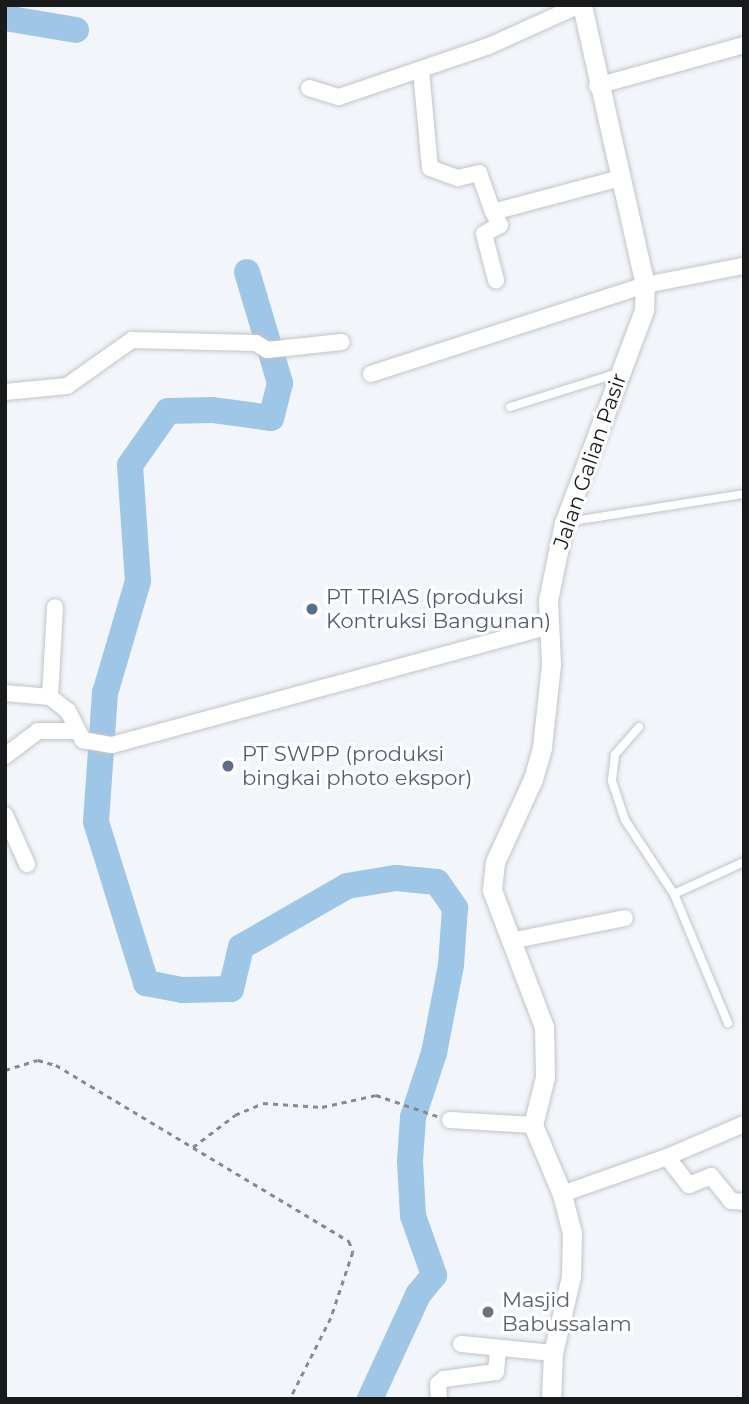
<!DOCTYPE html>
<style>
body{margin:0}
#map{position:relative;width:749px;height:1404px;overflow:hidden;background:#f2f6fa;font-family:Montserrat,sans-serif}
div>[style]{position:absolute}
.river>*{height:26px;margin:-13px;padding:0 13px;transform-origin:13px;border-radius:13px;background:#9ec6e7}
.path>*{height:2.5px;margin-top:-1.25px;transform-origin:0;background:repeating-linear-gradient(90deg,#888b8e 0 5px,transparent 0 10px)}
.roads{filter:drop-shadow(0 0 2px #c1c5c9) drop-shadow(0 0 2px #c1c5c9)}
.service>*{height:8px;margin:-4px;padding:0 4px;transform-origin:4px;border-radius:4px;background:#fff}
.minor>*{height:16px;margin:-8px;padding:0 8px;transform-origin:8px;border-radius:8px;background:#fff}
.tertiary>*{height:19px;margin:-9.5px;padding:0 9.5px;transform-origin:9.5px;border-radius:9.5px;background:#fff}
.dots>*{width:19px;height:19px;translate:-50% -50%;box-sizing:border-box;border:4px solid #fff;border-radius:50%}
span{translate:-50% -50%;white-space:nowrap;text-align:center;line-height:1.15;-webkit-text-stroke:6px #fff;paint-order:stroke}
.street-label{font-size:21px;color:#181a1b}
.service-label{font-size:21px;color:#4e5e75}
.left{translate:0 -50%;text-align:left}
.worship-label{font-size:21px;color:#5b616d}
.frame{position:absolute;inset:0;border:7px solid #181a1b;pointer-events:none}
</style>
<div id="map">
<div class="river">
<div style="left:5px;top:18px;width:72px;rotate:9.6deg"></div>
<div style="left:247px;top:272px;width:116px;rotate:73.4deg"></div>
<div style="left:280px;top:383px;width:36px;rotate:104deg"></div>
<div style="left:271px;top:418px;width:60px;rotate:-172.3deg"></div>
<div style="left:212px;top:410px;width:44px;rotate:178.7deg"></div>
<div style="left:168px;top:411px;width:66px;rotate:125.1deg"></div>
<div style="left:130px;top:465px;width:116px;rotate:86.1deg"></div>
<div style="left:138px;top:581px;width:117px;rotate:106.4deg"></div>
<div style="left:105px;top:693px;width:129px;rotate:94deg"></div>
<div style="left:96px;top:822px;width:169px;rotate:72.7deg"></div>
<div style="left:146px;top:983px;width:38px;rotate:11deg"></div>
<div style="left:183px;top:990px;width:48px;rotate:-1.2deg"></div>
<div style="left:231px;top:989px;width:43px;rotate:-76.6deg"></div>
<div style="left:241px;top:947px;width:122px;rotate:-29.9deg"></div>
<div style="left:347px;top:886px;width:50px;rotate:-9.3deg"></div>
<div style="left:396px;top:878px;width:41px;rotate:5.6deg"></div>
<div style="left:437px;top:882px;width:32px;rotate:55deg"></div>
<div style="left:455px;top:908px;width:57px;rotate:94deg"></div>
<div style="left:451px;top:965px;width:90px;rotate:100.9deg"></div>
<div style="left:434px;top:1053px;width:67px;rotate:108.2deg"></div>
<div style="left:413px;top:1117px;width:44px;rotate:93.9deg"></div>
<div style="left:410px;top:1161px;width:55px;rotate:86.9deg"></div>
<div style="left:413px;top:1216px;width:63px;rotate:70.4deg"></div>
<div style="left:434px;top:1275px;width:26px;rotate:129deg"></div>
<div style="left:418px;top:1295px;width:115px;rotate:114.8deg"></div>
</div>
<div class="path">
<div style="left:5px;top:1070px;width:34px;rotate:-17deg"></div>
<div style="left:38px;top:1060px;width:19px;rotate:16deg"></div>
<div style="left:56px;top:1065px;width:342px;rotate:31deg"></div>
<div style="left:349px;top:1241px;width:12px;rotate:70deg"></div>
<div style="left:353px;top:1252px;width:70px;rotate:108.4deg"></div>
<div style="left:331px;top:1318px;width:91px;rotate:116.8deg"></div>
<div style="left:193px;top:1147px;width:53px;rotate:-37.3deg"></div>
<div style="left:235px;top:1115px;width:30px;rotate:-23deg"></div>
<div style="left:263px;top:1103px;width:59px;rotate:3.9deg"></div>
<div style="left:322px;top:1107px;width:55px;rotate:-12.5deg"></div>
<div style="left:376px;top:1095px;width:65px;rotate:19deg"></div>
</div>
<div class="roads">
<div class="service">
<div style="left:510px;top:407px;width:113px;rotate:-17.5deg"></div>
<div style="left:567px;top:522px;width:179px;rotate:-9deg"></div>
<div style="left:639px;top:727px;width:37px;rotate:131deg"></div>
<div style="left:615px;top:755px;width:26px;rotate:97deg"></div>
<div style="left:612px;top:781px;width:41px;rotate:71.6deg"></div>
<div style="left:625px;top:820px;width:89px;rotate:56.5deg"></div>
<div style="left:674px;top:894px;width:77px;rotate:-24.6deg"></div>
<div style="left:674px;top:894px;width:140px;rotate:67.3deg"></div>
</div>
<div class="minor">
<div style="left:421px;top:70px;width:98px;rotate:84.8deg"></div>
<div style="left:430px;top:168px;width:30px;rotate:20deg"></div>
<div style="left:458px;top:178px;width:22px;rotate:-13deg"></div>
<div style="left:479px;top:173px;width:41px;rotate:70.3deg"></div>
<div style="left:493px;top:212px;width:132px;rotate:-14.9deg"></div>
<div style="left:597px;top:86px;width:153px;rotate:-15.6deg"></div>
<div style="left:309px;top:88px;width:31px;rotate:17deg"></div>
<div style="left:339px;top:97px;width:158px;rotate:-18.8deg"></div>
<div style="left:489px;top:46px;width:100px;rotate:-24.3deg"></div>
<div style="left:493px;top:212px;width:15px;rotate:62deg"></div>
<div style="left:500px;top:225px;width:18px;rotate:151deg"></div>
<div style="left:484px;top:234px;width:48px;rotate:75.4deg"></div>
<div style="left:371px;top:374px;width:288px;rotate:-18deg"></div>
<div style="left:645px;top:285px;width:100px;rotate:-11deg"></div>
<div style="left:5px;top:392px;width:62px;rotate:-5.5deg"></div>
<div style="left:67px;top:386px;width:80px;rotate:-35.3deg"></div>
<div style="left:132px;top:340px;width:124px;rotate:1.4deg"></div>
<div style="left:256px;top:343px;width:13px;rotate:32deg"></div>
<div style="left:267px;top:350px;width:75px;rotate:-6.1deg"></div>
<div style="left:5px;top:693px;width:45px;rotate:5.1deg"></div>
<div style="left:50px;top:697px;width:23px;rotate:38deg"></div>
<div style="left:68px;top:711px;width:33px;rotate:63deg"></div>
<div style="left:83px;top:740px;width:29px;rotate:10deg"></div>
<div style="left:112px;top:745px;width:450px;rotate:-15.2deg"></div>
<div style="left:50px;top:697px;width:90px;rotate:-86.8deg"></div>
<div style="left:5px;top:756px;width:41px;rotate:-37.1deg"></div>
<div style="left:38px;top:731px;width:39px"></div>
<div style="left:5px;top:815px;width:54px;rotate:65.8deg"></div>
<div style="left:510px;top:941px;width:117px;rotate:-11.3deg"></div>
<div style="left:450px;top:1120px;width:83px;rotate:3.4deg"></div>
<div style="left:667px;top:1157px;width:36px;rotate:52deg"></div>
<div style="left:689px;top:1185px;width:24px;rotate:-22deg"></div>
<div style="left:711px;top:1176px;width:32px;rotate:51deg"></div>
<div style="left:731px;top:1201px;width:13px;rotate:4deg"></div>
<div style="left:562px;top:1194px;width:111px;rotate:-19.4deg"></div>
<div style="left:667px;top:1157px;width:84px;rotate:-23.2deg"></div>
<div style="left:461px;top:1344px;width:92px;rotate:5.6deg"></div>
<div style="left:439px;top:1399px;width:15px;rotate:-94deg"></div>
<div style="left:438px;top:1384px;width:8px;rotate:-40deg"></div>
<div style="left:444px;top:1379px;width:52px;rotate:-7.7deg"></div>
<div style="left:496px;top:1372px;width:24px;rotate:-85deg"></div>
</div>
<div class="tertiary">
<div style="left:551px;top:1399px;width:46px;rotate:-87.5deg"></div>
<div style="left:553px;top:1353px;width:79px;rotate:-76.8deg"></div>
<div style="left:571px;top:1276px;width:43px;rotate:-88.7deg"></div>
<div style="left:572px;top:1233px;width:40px;rotate:-104.4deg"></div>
<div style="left:562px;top:1194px;width:75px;rotate:-112.8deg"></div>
<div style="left:533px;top:1125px;width:49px;rotate:-76deg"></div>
<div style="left:545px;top:1077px;width:50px;rotate:-91.1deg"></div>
<div style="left:544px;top:1027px;width:147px;rotate:-110.8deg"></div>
<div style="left:492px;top:890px;width:28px;rotate:-84deg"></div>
<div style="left:495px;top:862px;width:91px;rotate:-65.4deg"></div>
<div style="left:533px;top:779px;width:33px;rotate:-74deg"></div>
<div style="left:542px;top:747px;width:83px;rotate:-83.8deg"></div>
<div style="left:551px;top:664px;width:64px;rotate:-92.7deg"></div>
<div style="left:548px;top:600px;width:79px;rotate:-78.3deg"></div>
<div style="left:564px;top:523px;width:228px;rotate:-69.4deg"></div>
<div style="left:644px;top:310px;width:25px;rotate:-88deg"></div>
<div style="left:645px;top:285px;width:287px;rotate:-102.7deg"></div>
</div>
</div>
<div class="dots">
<div style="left:312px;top:609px;background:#5c6f8a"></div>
<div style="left:228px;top:766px;background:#5c6f8a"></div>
<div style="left:488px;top:1312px;background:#6b7280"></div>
</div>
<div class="street-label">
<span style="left:590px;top:461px;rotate:-71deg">Jalan Galian Pasir</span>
</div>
<div class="service-label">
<span class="left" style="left:326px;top:609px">PT TRIAS (produksi<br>Kontruksi Bangunan)</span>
<span class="left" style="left:242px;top:766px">PT SWPP (produksi<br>bingkai photo ekspor)</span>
</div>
<div class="worship-label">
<span class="left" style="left:502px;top:1312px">Masjid<br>Babussalam</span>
</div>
<div class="frame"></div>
</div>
